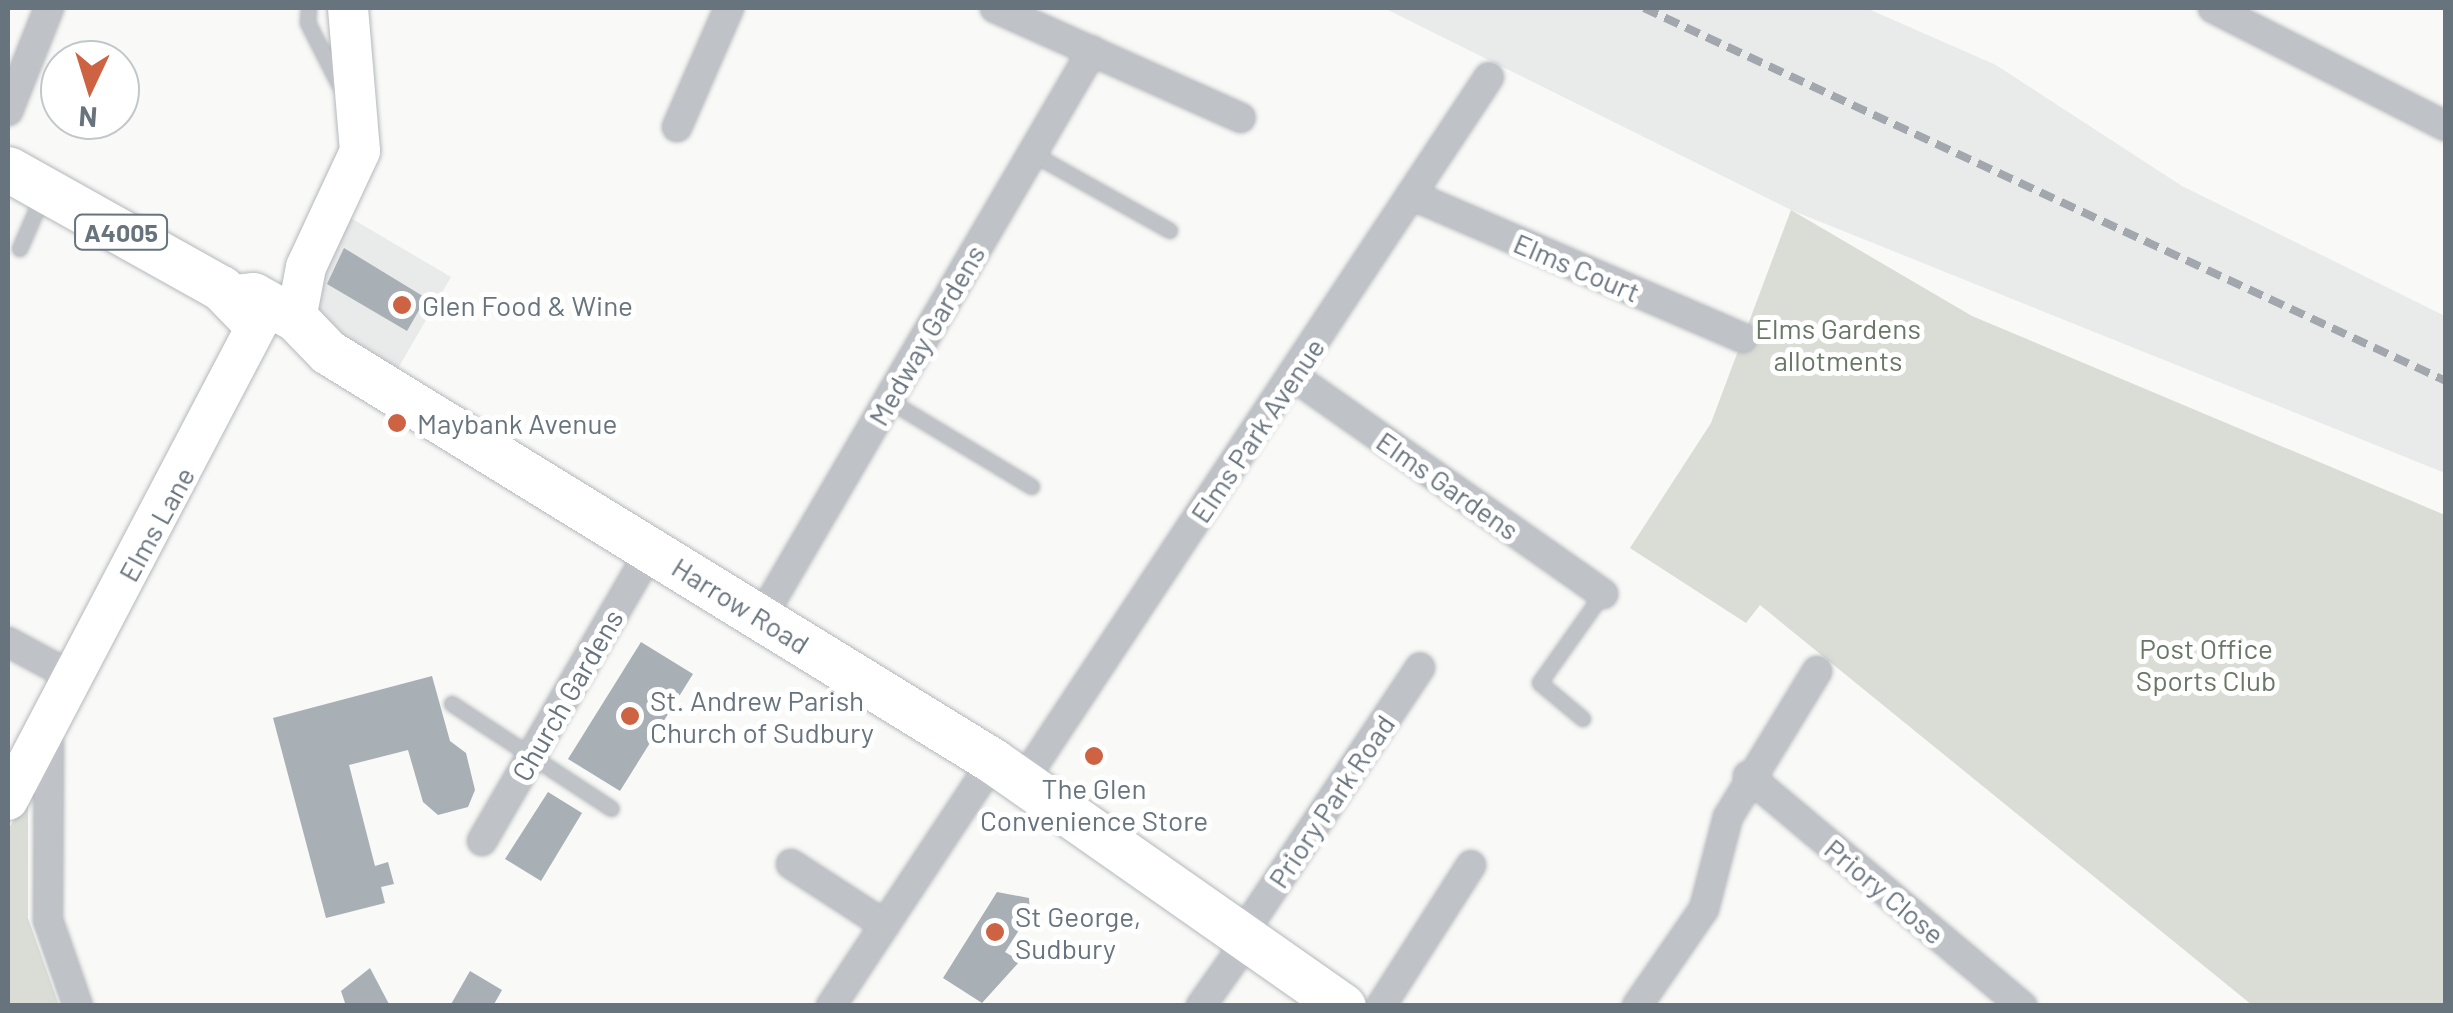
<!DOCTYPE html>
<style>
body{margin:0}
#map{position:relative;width:2453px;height:1013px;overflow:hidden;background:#f9f9f7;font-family:Barlow,sans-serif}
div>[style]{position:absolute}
.built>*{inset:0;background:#e9eaea}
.green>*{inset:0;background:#d9ddd6}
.building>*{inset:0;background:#a8afb5}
.roads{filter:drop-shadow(0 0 2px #b4b8bc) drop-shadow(0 0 2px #b4b8bc)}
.lane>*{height:14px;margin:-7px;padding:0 7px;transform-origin:7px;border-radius:7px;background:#bfc2c6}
.street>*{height:28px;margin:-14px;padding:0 14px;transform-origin:14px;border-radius:14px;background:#bfc2c6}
.secondary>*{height:40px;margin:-20px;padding:0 20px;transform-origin:20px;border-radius:20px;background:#fff}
.primary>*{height:45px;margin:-22.5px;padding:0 22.5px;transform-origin:22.5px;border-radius:22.5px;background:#fff}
.rail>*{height:8px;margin-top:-4px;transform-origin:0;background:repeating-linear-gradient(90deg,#a1a7ac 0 15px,transparent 0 23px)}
.dots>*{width:28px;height:28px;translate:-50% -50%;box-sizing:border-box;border:5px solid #fff;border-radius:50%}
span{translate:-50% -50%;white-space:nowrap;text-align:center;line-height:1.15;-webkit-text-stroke:10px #fff;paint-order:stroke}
.shield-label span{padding:2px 8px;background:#fff;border:2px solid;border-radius:8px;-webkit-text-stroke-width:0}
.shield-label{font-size:25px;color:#67747e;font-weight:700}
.street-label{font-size:28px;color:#67747e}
.poi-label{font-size:28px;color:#67747e}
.left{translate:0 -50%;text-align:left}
.park-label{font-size:28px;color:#687766}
.frame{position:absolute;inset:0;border:10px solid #67747e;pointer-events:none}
.north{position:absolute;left:40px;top:40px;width:100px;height:100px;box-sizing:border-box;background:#fff;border:2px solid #c2c7cb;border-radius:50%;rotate:184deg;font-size:28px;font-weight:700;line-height:40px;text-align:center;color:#67747e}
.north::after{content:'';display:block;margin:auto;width:35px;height:45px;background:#cd6342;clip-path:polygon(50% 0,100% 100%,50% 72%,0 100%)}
</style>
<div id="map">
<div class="built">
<div style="clip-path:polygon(1384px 8px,1866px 8px,1996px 65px,2182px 186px,2445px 316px,2445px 473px,1791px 210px)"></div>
<div style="clip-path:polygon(349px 217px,451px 277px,397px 370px,315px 317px,316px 282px)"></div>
</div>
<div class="green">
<div style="clip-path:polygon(1791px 210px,1972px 316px,2445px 515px,2445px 1005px,2252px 1005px,1760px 605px,1746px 623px,1630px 548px,1711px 423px)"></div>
<div style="clip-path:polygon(28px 794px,28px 918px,59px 1005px,8px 1006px,8px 830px)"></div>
</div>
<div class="building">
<div style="clip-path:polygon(344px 248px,426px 298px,407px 331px,327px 284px)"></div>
<div style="clip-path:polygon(641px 642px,693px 674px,620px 791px,568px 759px)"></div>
<div style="clip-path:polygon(432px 676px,450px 741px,466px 753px,475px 790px,468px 807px,438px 815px,423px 802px,408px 750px,349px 765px,375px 866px,388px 862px,394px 884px,381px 887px,385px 903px,326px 918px,273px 718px)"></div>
<div style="clip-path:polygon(548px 792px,582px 813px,541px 881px,505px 859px)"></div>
<div style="clip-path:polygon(997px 892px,1029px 898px,1030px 913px,1005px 952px,1020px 961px,982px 1003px,943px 978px)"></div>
<div style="clip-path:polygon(370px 968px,390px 1006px,346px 1006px,341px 991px)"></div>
<div style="clip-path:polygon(470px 971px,502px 990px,493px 1006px,450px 1006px)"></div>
</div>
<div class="roads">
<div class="lane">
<div style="left:309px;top:8px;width:15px;rotate:94deg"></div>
<div style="left:308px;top:23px;width:71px;rotate:63.1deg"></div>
<div style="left:1033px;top:154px;width:157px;rotate:29.3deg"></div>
<div style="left:20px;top:249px;width:58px;rotate:-66.5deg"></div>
<div style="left:888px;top:400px;width:168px;rotate:31.1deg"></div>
<div style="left:452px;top:704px;width:191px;rotate:33.3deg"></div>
<div style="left:1583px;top:719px;width:56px;rotate:-140.1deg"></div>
<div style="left:1540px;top:683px;width:109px;rotate:-54.7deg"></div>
</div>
<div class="street">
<div style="left:995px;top:8px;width:269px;rotate:24.1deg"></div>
<div style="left:2213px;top:8px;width:261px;rotate:26.9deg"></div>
<div style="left:8px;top:111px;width:111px;rotate:-68.3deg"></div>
<div style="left:677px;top:127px;width:130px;rotate:-66.4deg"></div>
<div style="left:1411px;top:195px;width:361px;rotate:23.3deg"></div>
<div style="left:1293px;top:376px;width:379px;rotate:35.1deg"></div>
<div style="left:761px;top:618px;width:657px;rotate:-59.72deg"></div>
<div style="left:8px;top:642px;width:72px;rotate:28.4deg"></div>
<div style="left:49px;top:734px;width:186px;rotate:90.3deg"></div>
<div style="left:48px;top:920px;width:91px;rotate:70.8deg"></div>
<div style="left:1748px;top:776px;width:358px;rotate:40deg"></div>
<div style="left:1023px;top:781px;width:844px;rotate:-56.5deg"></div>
<div style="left:482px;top:841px;width:337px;rotate:-59.9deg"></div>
<div style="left:791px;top:864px;width:112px;rotate:33deg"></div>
<div style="left:1243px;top:933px;width:319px;rotate:-56.3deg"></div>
<div style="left:831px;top:1006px;width:294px;rotate:-56.5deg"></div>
<div style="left:1201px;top:1006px;width:83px;rotate:-54.8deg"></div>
<div style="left:1381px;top:1006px;width:167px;rotate:-57.4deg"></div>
<div style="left:1637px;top:1006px;width:118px;rotate:-55.4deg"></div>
<div style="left:1704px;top:909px;width:95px;rotate:-75.4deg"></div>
<div style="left:1728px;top:817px;width:171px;rotate:-58.6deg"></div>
</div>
<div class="secondary">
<div style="left:296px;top:319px;width:53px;rotate:-79.1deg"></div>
<div style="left:306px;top:267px;width:128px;rotate:-65deg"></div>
<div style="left:360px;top:151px;width:144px;rotate:-94.8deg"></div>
<div style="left:8px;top:800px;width:539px;rotate:-62.34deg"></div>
</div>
<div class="primary">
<div style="left:8px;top:169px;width:244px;rotate:29.2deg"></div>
<div style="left:221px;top:288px;width:43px;rotate:45.9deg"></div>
<div style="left:234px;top:297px;width:19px;rotate:-6deg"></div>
<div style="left:253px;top:295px;width:49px;rotate:29.2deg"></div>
<div style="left:296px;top:319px;width:46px;rotate:45.9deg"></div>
<div style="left:328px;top:352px;width:781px;rotate:31.59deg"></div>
<div style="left:993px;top:761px;width:427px;rotate:35deg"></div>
</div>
</div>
<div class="rail">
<div style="left:1644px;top:8px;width:884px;rotate:24.94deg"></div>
</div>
<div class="dots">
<div style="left:402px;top:305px;background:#cd6342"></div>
<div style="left:397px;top:423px;background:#cd6342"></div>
<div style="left:630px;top:716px;background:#cd6342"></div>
<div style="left:1094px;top:756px;background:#cd6342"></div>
<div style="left:995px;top:932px;background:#cd6342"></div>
</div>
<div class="shield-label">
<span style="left:121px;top:232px">A4005</span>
</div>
<div class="street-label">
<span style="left:1577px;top:267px;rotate:23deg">Elms Court</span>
<span style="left:926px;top:335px;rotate:-60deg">Medway Gardens</span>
<span style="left:1257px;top:430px;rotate:-56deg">Elms Park Avenue</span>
<span style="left:1448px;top:485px;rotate:35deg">Elms Gardens</span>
<span style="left:156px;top:524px;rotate:-61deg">Elms Lane</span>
<span style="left:741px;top:605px;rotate:32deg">Harrow Road</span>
<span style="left:567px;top:695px;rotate:-60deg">Church Gardens</span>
<span style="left:1331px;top:801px;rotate:-56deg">Priory Park Road</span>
<span style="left:1885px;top:891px;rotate:40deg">Priory Close</span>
</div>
<div class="poi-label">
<span class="left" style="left:422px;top:305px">Glen Food &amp; Wine</span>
<span class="left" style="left:417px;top:423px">Maybank Avenue</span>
<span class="left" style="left:650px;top:716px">St. Andrew Parish<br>Church of Sudbury</span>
<span style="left:1094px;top:804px">The Glen<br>Convenience Store</span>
<span class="left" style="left:1015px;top:932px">St George,<br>Sudbury</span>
</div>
<div class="park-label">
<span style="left:1838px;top:344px">Elms Gardens<br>allotments</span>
<span style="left:2206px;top:664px">Post Office<br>Sports Club</span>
</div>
<div class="frame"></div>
<div class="north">N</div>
</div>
